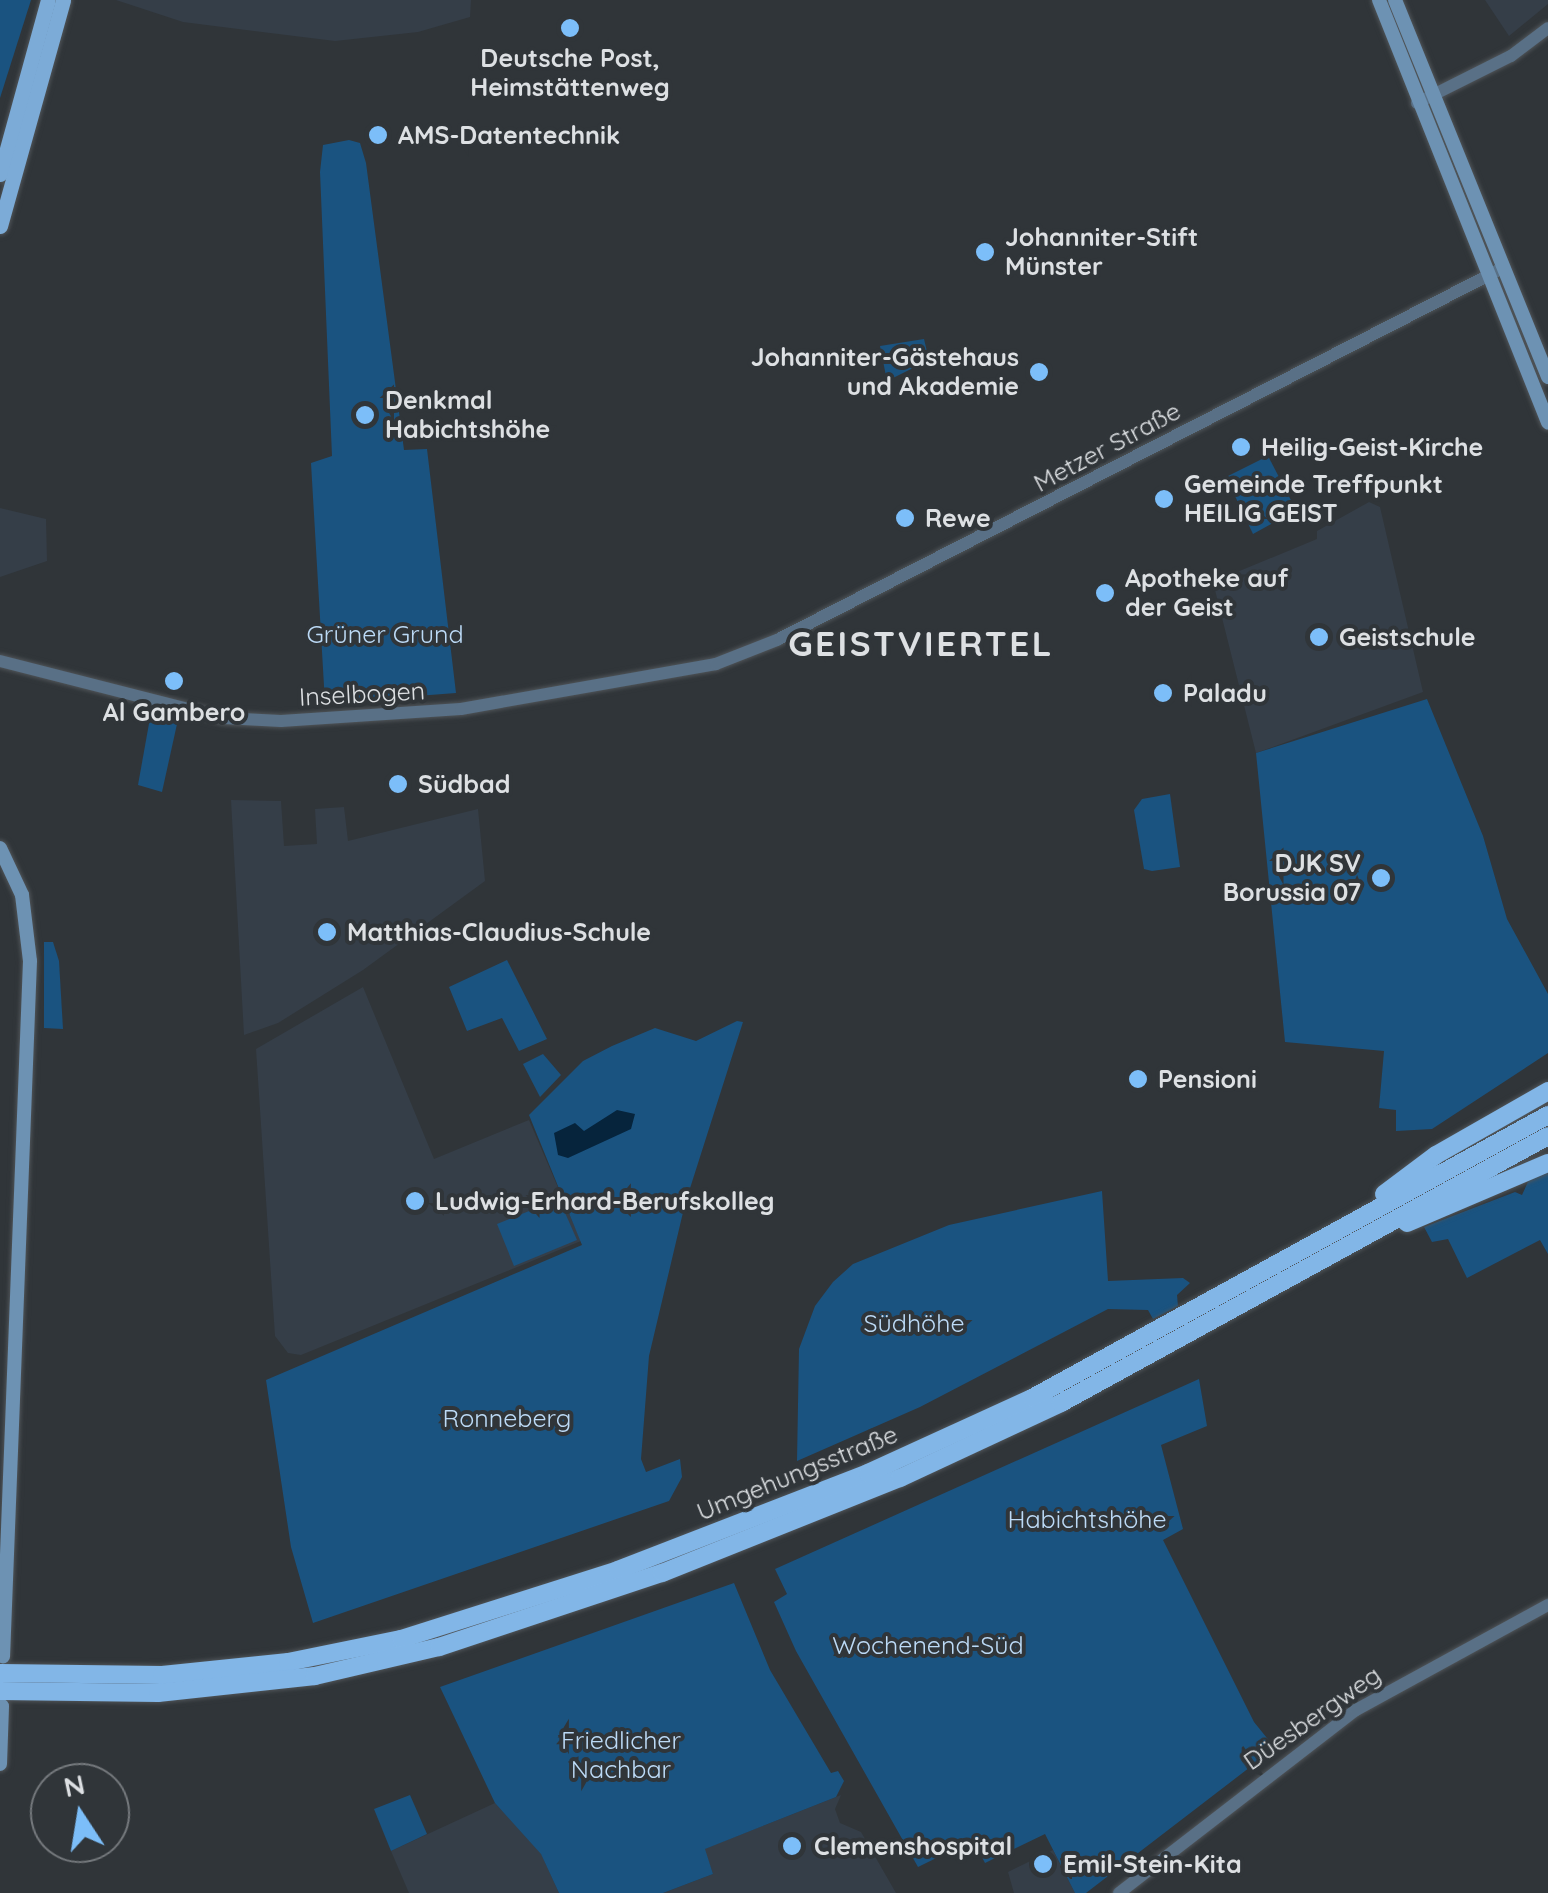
<!DOCTYPE html>
<meta charset="utf-8">
<style>
body{margin:0}
#map{position:relative;width:1548px;height:1893px;overflow:hidden;background:#303539;font-family:Quicksand,sans-serif}
div>[style]{position:absolute}
.built>*{inset:0;background:#353e48}
.green>*{inset:0;background:#1a5380}
.water>*{inset:0;background:#06243c}
.roads{filter:drop-shadow(0 0 2px #4f5458) drop-shadow(0 0 2px #4f5458)}
.tertiary>*{height:12px;margin:-6px;padding:0 6px;transform-origin:6px;border-radius:6px;background:#597086}
.secondary>*{height:14px;margin:-7px;padding:0 7px;transform-origin:7px;border-radius:7px;background:#6d92b3}
.primary>*{height:15px;margin:-7.5px;padding:0 7.5px;transform-origin:7.5px;border-radius:7.5px;background:#7cabd7}
.trunk>*{height:18px;margin:-9px;padding:0 9px;transform-origin:9px;border-radius:9px;background:#82b6e7}
.dots>*{width:28px;height:28px;translate:-50% -50%;box-sizing:border-box;border:5px solid #303539;border-radius:50%}
span{translate:-50% -50%;white-space:nowrap;text-align:center;line-height:1.15;-webkit-text-stroke:8px #303539;paint-order:stroke}
.poi-label{font-size:25px;color:#dde0e3;font-weight:700}
.left{translate:0 -50%;text-align:left}
.right{translate:-100% -50%;text-align:right}
.street-label{font-size:25px;color:#dde0e3}
.park-label{font-size:25px;color:#bcdaf6}
.district-label{font-size:35px;color:#dde0e3;font-weight:700;letter-spacing:2.5px}
.north{position:absolute;left:30px;top:1763px;width:100px;height:100px;box-sizing:border-box;background:#303539;border:2px solid #75797d;border-radius:50%;rotate:348deg;font-size:28px;font-weight:700;line-height:40px;text-align:center;color:#dde0e3}
.north::after{content:'';display:block;margin:auto;width:35px;height:45px;background:#7cbef9;clip-path:polygon(50% 0,100% 100%,50% 72%,0 100%)}
</style>
<div id="map">
<div class="built">
<div style="clip-path:polygon(116px 0,471px 0,470px 17px,418px 32px,335px 41px,183px 22px)"></div>
<div style="clip-path:polygon(1485px 0,1548px 0,1548px 4px,1509px 36px)"></div>
<div style="clip-path:polygon(1369px 502px,1380px 507px,1423px 692px,1256px 753px,1213px 582px,1317px 539px,1317px 531px)"></div>
<div style="clip-path:polygon(0 508px,46px 519px,47px 561px,0 577px)"></div>
<div style="clip-path:polygon(231px 800px,281px 801px,284px 846px,317px 844px,315px 809px,344px 807px,348px 841px,478px 809px,485px 881px,363px 970px,278px 1023px,244px 1035px)"></div>
<div style="clip-path:polygon(363px 987px,434px 1159px,529px 1120px,581px 1241px,301px 1355px,288px 1353px,275px 1336px,256px 1049px)"></div>
<div style="clip-path:polygon(841px 1795px,835px 1809px,840px 1823px,861px 1832px,896px 1893px,663px 1893px,713px 1874px,704px 1849px)"></div>
<div style="clip-path:polygon(495px 1803px,541px 1853px,559px 1893px,409px 1893px,391px 1851px)"></div>
<div style="clip-path:polygon(1053px 1850px,1075px 1893px,1014px 1893px,1008px 1872px)"></div>
</div>
<div class="green">
<div style="clip-path:polygon(0 0,31px 0,0 98px)"></div>
<div style="clip-path:polygon(349px 140px,360px 143px,366px 163px,404px 450px,427px 449px,456px 693px,325px 703px,311px 463px,332px 456px,320px 172px,323px 145px)"></div>
<div style="clip-path:polygon(924px 339px,929px 360px,887px 381px,880px 346px)"></div>
<div style="clip-path:polygon(1268px 456px,1296px 510px,1253px 534px,1226px 477px)"></div>
<div style="clip-path:polygon(1427px 699px,1483px 836px,1507px 919px,1548px 994px,1548px 1053px,1432px 1129px,1396px 1131px,1396px 1110px,1379px 1108px,1384px 1051px,1285px 1042px,1256px 753px)"></div>
<div style="clip-path:polygon(150px 718px,177px 724px,162px 792px,138px 785px)"></div>
<div style="clip-path:polygon(1170px 794px,1180px 867px,1152px 871px,1144px 869px,1134px 810px,1142px 799px)"></div>
<div style="clip-path:polygon(44px 942px,53px 942px,59px 961px,63px 1029px,44px 1028px)"></div>
<div style="clip-path:polygon(507px 960px,547px 1039px,519px 1051px,502px 1018px,467px 1031px,449px 987px)"></div>
<div style="clip-path:polygon(737px 1021px,743px 1022px,685px 1204px,649px 1356px,641px 1459px,646px 1472px,680px 1459px,682px 1477px,669px 1501px,313px 1623px,291px 1547px,266px 1380px,582px 1245px,529px 1115px,583px 1061px,612px 1046px,655px 1028px,696px 1041px)"></div>
<div style="clip-path:polygon(543px 1054px,561px 1075px,540px 1097px,523px 1064px)"></div>
<div style="clip-path:polygon(1532px 1173px,1548px 1173px,1548px 1254px,1540px 1240px,1467px 1278px,1448px 1239px,1432px 1242px,1424px 1227px,1515px 1192px,1522px 1195px)"></div>
<div style="clip-path:polygon(1102px 1191px,1108px 1281px,1183px 1278px,1190px 1283px,1177px 1295px,1178px 1306px,1153px 1319px,1148px 1310px,1108px 1309px,920px 1407px,797px 1461px,799px 1349px,815px 1306px,833px 1282px,853px 1264px,949px 1225px)"></div>
<div style="clip-path:polygon(559px 1199px,577px 1240px,514px 1266px,497px 1224px)"></div>
<div style="clip-path:polygon(1199px 1379px,1207px 1426px,1161px 1445px,1183px 1529px,1163px 1540px,1254px 1722px,1275px 1748px,1086px 1893px,1075px 1893px,1045px 1834px,985px 1863px,973px 1840px,918px 1867px,796px 1651px,774px 1602px,787px 1594px,775px 1569px)"></div>
<div style="clip-path:polygon(734px 1583px,770px 1670px,831px 1773px,838px 1771px,844px 1781px,836px 1797px,705px 1849px,713px 1874px,663px 1893px,559px 1893px,541px 1854px,495px 1803px,440px 1687px)"></div>
<div style="clip-path:polygon(410px 1795px,427px 1834px,391px 1851px,374px 1809px)"></div>
</div>
<div class="water">
<div style="clip-path:polygon(617px 1110px,635px 1114px,631px 1129px,568px 1158px,558px 1155px,554px 1133px,575px 1123px,584px 1131px)"></div>
</div>
<div class="roads">
<div class="tertiary">
<div style="left:1417px;top:103px;width:105px;rotate:-26.6deg"></div>
<div style="left:1511px;top:56px;width:46px;rotate:-37.1deg"></div>
<div style="left:0;top:661px;width:230px;rotate:14.3deg"></div>
<div style="left:223px;top:718px;width:58px;rotate:3deg"></div>
<div style="left:281px;top:721px;width:180px;rotate:-3.8deg"></div>
<div style="left:461px;top:709px;width:259px;rotate:-10deg"></div>
<div style="left:716px;top:664px;width:66px;rotate:-21.5deg"></div>
<div style="left:777px;top:640px;width:809px;rotate:-27.14deg"></div>
<div style="left:1119px;top:1893px;width:299px;rotate:-37.7deg"></div>
<div style="left:1356px;top:1710px;width:219px;rotate:-28.7deg"></div>
</div>
<div class="secondary">
<div style="left:1379px;top:0;width:455px;rotate:68.2deg"></div>
<div style="left:1395px;top:0;width:407px;rotate:67.9deg"></div>
<div style="left:0;top:848px;width:52px;rotate:64.9deg"></div>
<div style="left:22px;top:895px;width:66px;rotate:83.1deg"></div>
<div style="left:30px;top:961px;width:696px;rotate:92.22deg"></div>
<div style="left:0;top:1764px;width:58px;rotate:-88deg"></div>
</div>
<div class="primary">
<div style="left:0;top:174px;width:180px;rotate:-74.6deg"></div>
<div style="left:0;top:226px;width:235px;rotate:-74.4deg"></div>
</div>
<div class="trunk">
<div style="left:1384px;top:1194px;width:65px;rotate:-36.9deg"></div>
<div style="left:1436px;top:1155px;width:129px;rotate:-29.7deg"></div>
<div style="left:1407px;top:1223px;width:153px;rotate:-23.1deg"></div>
<div style="left:0;top:1673px;width:162px;rotate:0.7deg"></div>
<div style="left:162px;top:1675px;width:127px;rotate:-5.9deg"></div>
<div style="left:288px;top:1662px;width:115px;rotate:-11.5deg"></div>
<div style="left:401px;top:1639px;width:228px;rotate:-17.6deg"></div>
<div style="left:618px;top:1570px;width:268px;rotate:-21.2deg"></div>
<div style="left:868px;top:1473px;width:180px;rotate:-24.6deg"></div>
<div style="left:1032px;top:1398px;width:589px;rotate:-28.74deg"></div>
<div style="left:0;top:1691px;width:158px;rotate:0.7deg"></div>
<div style="left:158px;top:1693px;width:158px;rotate:-6.2deg"></div>
<div style="left:315px;top:1676px;width:127px;rotate:-13.2deg"></div>
<div style="left:439px;top:1647px;width:235px;rotate:-18.4deg"></div>
<div style="left:662px;top:1573px;width:256px;rotate:-21.8deg"></div>
<div style="left:900px;top:1478px;width:178px;rotate:-25deg"></div>
<div style="left:1061px;top:1403px;width:555px;rotate:-28.73deg"></div>
</div>
</div>
<div class="dots">
<div style="left:570px;top:28px;background:#7cbef9"></div>
<div style="left:378px;top:135px;background:#7cbef9"></div>
<div style="left:985px;top:252px;background:#7cbef9"></div>
<div style="left:1039px;top:372px;background:#7cbef9"></div>
<div style="left:365px;top:415px;background:#7cbef9"></div>
<div style="left:1241px;top:447px;background:#7cbef9"></div>
<div style="left:1164px;top:499px;background:#7cbef9"></div>
<div style="left:905px;top:518px;background:#7cbef9"></div>
<div style="left:1105px;top:593px;background:#7cbef9"></div>
<div style="left:1319px;top:637px;background:#7cbef9"></div>
<div style="left:174px;top:681px;background:#7cbef9"></div>
<div style="left:1163px;top:693px;background:#7cbef9"></div>
<div style="left:398px;top:784px;background:#7cbef9"></div>
<div style="left:1381px;top:878px;background:#7cbef9"></div>
<div style="left:327px;top:932px;background:#7cbef9"></div>
<div style="left:1138px;top:1079px;background:#7cbef9"></div>
<div style="left:415px;top:1201px;background:#7cbef9"></div>
<div style="left:792px;top:1846px;background:#7cbef9"></div>
<div style="left:1043px;top:1864px;background:#7cbef9"></div>
</div>
<div class="poi-label">
<span style="left:570px;top:73px">Deutsche Post,<br>Heimstättenweg</span>
<span class="left" style="left:398px;top:135px">AMS-Datentechnik</span>
<span class="left" style="left:1005px;top:252px">Johanniter-Stift<br>Münster</span>
<span class="right" style="left:1019px;top:372px">Johanniter-Gästehaus<br>und Akademie</span>
<span class="left" style="left:385px;top:415px">Denkmal<br>Habichtshöhe</span>
<span class="left" style="left:1261px;top:447px">Heilig-Geist-Kirche</span>
<span class="left" style="left:1184px;top:499px">Gemeinde Treffpunkt<br>HEILIG GEIST</span>
<span class="left" style="left:925px;top:518px">Rewe</span>
<span class="left" style="left:1125px;top:593px">Apotheke auf<br>der Geist</span>
<span class="left" style="left:1339px;top:637px">Geistschule</span>
<span class="left" style="left:1183px;top:693px">Paladu</span>
<span style="left:174px;top:712px">Al Gambero</span>
<span class="left" style="left:418px;top:784px">Südbad</span>
<span class="right" style="left:1361px;top:878px">DJK SV<br>Borussia 07</span>
<span class="left" style="left:347px;top:932px">Matthias-Claudius-Schule</span>
<span class="left" style="left:1158px;top:1079px">Pensioni</span>
<span class="left" style="left:435px;top:1201px">Ludwig-Erhard-Berufskolleg</span>
<span class="left" style="left:814px;top:1846px">Clemenshospital</span>
<span class="left" style="left:1063px;top:1864px">Emil-Stein-Kita</span>
</div>
<div class="street-label">
<span style="left:1107px;top:447px;rotate:-28deg">Metzer Straße</span>
<span style="left:362px;top:694px;rotate:-3deg">Inselbogen</span>
<span style="left:797px;top:1473px;rotate:-22deg">Umgehungsstraße</span>
<span style="left:1312px;top:1718px;rotate:-35deg">Düesbergweg</span>
</div>
<div class="park-label">
<span style="left:385px;top:634px">Grüner Grund</span>
<span style="left:914px;top:1323px">Südhöhe</span>
<span style="left:507px;top:1418px">Ronneberg</span>
<span style="left:1087px;top:1519px">Habichtshöhe</span>
<span style="left:928px;top:1645px">Wochenend-Süd</span>
<span style="left:621px;top:1755px">Friedlicher<br>Nachbar</span>
</div>
<div class="district-label">
<span style="left:921px;top:643px">GEISTVIERTEL</span>
</div>
<div class="north">N</div>
</div>
